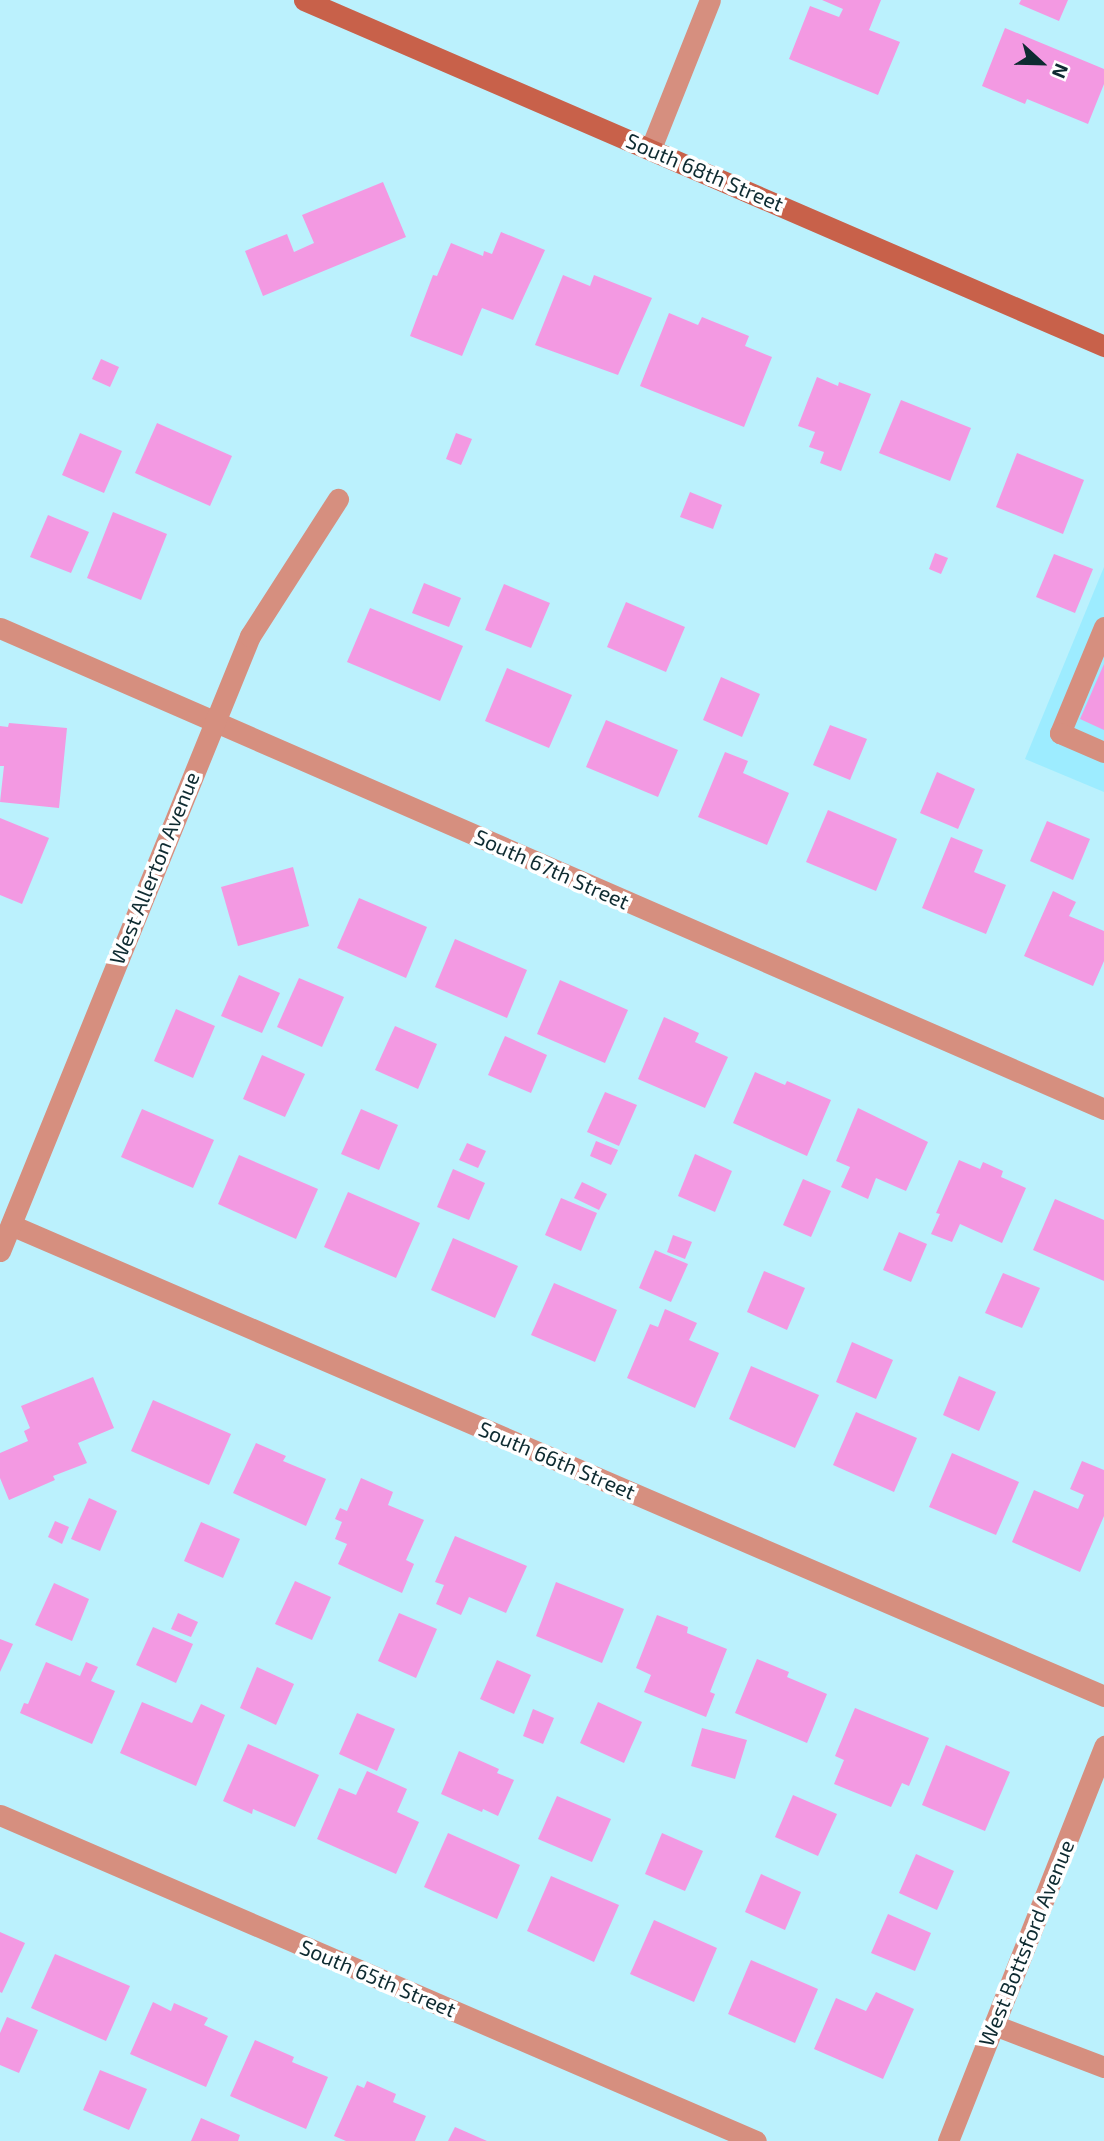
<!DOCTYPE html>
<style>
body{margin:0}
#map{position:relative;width:1104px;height:2141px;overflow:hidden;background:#bbf1fd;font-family:"Exo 2",sans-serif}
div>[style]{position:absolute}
.built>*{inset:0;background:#9decff}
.building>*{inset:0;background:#f399e2}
.lane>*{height:21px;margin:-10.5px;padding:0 10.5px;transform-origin:10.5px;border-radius:10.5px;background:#d68f7f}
.street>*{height:21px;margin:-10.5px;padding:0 10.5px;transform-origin:10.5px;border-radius:10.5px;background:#d68f7f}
.secondary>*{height:21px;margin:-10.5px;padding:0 10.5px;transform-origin:10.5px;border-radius:10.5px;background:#c8614a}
span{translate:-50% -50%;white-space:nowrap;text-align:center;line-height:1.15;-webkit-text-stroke:7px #fff;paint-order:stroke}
.street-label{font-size:21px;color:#0e2b31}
.north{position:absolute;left:1006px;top:28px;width:70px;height:70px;-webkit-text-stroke:5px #fff;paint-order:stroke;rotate:112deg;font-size:19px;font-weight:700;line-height:28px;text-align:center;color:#0e2b31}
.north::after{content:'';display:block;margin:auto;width:24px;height:32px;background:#0e2b31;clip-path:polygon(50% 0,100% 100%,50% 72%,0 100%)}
</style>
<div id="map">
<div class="built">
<div style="clip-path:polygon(1104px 567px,1104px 792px,1025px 759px)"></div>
</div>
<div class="building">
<div style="clip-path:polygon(822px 0,881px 0,869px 30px,900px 42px,878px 95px,789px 59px,810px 6px,839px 17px,843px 9px)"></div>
<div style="clip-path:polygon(1021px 0,1068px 0,1059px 21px,1019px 4px)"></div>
<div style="clip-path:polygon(1005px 28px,1104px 69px,1104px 84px,1088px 124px,1027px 99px,1025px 104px,982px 86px)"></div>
<div style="clip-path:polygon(383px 182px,406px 237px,263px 296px,245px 251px,287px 234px,294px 252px,314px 243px,302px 215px)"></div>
<div style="clip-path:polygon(501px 232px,545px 250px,513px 320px,482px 308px,462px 356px,410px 336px,433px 275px,437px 276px,451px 243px,483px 256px,484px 251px,492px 254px)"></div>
<div style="clip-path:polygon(563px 275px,590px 286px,594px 275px,652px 298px,618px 375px,535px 345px)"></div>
<div style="clip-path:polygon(669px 313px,698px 325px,702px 317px,749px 336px,745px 346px,772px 357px,744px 427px,640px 386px)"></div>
<div style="clip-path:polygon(101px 359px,119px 367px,110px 387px,92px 379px)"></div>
<div style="clip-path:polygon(817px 377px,838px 386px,839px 382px,871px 394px,841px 471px,820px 463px,824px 452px,809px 447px,815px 432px,798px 426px)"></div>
<div style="clip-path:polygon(901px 400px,971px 428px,950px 481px,879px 453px)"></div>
<div style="clip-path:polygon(157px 423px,232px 456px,210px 506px,135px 473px)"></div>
<div style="clip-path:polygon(80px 433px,122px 451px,104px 493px,62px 475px)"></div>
<div style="clip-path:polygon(456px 433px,472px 439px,461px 465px,446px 459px)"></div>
<div style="clip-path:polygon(1017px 453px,1084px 480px,1063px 534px,996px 507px)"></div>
<div style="clip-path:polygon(690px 492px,722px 505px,713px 529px,680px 517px)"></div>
<div style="clip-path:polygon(113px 512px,167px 534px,141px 600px,87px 578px)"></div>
<div style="clip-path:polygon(48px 515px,89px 532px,71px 573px,30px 557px)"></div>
<div style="clip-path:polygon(935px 553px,948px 558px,941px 574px,929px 569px)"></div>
<div style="clip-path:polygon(1054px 554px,1093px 569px,1075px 613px,1036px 597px)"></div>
<div style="clip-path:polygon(424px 583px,461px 598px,449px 627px,412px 613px)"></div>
<div style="clip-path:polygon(504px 584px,550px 603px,531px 648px,485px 630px)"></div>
<div style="clip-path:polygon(626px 602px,685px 627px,666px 672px,607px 647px)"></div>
<div style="clip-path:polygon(370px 608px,463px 646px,440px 701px,347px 662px)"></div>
<div style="clip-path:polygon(1104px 664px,1104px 730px,1080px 719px)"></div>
<div style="clip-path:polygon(507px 668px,572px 695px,549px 748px,485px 721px)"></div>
<div style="clip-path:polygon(721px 677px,760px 694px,742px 737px,703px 720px)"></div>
<div style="clip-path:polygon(606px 720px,678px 750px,658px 797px,586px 767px)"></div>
<div style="clip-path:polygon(9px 723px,67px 728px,59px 808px,0 802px,4px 766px,0 766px,0 726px,8px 727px)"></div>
<div style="clip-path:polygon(830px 725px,867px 739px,850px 780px,813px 765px)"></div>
<div style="clip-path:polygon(725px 752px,748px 761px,743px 773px,789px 793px,767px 845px,698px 817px)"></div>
<div style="clip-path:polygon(937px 772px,975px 789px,958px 829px,920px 813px)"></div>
<div style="clip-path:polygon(828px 810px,897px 839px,876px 891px,806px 862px)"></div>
<div style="clip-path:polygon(0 818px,49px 838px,22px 904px,0 895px)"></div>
<div style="clip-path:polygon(1047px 821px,1090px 839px,1073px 880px,1030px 861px)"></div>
<div style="clip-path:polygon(951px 837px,983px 850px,974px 872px,1006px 885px,986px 934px,922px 908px)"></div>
<div style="clip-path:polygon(293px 867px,309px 926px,238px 946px,221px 887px)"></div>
<div style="clip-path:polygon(1053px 891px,1076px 902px,1069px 916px,1104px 931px,1104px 961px,1093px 986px,1024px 956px)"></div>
<div style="clip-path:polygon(359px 898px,427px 927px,406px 978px,337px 948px)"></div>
<div style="clip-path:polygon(455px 939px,527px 970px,507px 1018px,435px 987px)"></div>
<div style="clip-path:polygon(239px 975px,280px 993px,262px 1033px,221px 1016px)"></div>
<div style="clip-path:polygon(299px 978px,344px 997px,322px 1047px,277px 1027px)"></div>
<div style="clip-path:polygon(560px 980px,628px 1010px,605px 1063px,537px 1034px)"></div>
<div style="clip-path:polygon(176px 1009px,215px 1026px,193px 1078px,154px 1061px)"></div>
<div style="clip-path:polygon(664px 1017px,699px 1033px,695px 1042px,728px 1057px,705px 1108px,638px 1079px)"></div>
<div style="clip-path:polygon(395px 1026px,437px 1044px,418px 1089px,375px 1070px)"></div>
<div style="clip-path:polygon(505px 1036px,547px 1055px,531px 1093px,488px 1075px)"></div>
<div style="clip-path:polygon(262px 1055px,305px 1074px,285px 1117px,243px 1099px)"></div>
<div style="clip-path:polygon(755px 1072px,785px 1085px,787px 1081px,831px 1100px,807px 1156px,733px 1123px)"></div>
<div style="clip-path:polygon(605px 1092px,637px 1105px,619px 1146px,587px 1132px)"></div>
<div style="clip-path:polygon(858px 1108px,928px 1142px,906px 1191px,876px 1178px,868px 1199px,841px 1187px,850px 1167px,836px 1161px)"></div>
<div style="clip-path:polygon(142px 1109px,214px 1140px,193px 1188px,121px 1157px)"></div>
<div style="clip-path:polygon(361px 1109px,398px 1125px,379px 1170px,341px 1154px)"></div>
<div style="clip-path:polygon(596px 1141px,618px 1150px,611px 1165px,590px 1156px)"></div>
<div style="clip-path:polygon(467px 1143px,486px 1151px,478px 1168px,459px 1160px)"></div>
<div style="clip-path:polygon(695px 1154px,732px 1171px,715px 1212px,678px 1196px)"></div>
<div style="clip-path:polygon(239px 1155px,318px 1189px,296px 1239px,218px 1204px)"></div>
<div style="clip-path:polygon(959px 1160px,980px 1169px,983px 1162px,1003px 1171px,1001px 1177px,1026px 1188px,1002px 1243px,960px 1224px,952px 1242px,931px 1234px,940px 1214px,936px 1213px)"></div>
<div style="clip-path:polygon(453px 1169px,485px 1183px,469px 1220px,437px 1207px)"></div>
<div style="clip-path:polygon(803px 1179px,831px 1191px,811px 1237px,783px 1225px)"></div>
<div style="clip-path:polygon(582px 1182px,607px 1194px,599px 1210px,574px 1198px)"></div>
<div style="clip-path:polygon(348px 1192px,420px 1223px,396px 1278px,324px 1247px)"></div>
<div style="clip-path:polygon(561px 1198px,597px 1213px,581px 1251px,545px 1235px)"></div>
<div style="clip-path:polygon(1055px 1199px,1104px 1220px,1104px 1281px,1033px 1250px)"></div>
<div style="clip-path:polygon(899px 1232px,927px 1244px,911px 1282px,883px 1270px)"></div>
<div style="clip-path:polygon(673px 1235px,692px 1242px,685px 1259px,667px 1252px)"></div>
<div style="clip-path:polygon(453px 1238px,518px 1266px,495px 1318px,431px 1290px)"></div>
<div style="clip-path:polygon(655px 1250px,688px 1264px,671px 1302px,639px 1288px)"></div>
<div style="clip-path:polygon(764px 1271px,805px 1288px,787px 1330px,747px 1312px)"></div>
<div style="clip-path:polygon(1003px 1273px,1040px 1288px,1022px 1328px,985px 1313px)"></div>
<div style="clip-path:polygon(554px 1283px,617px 1310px,595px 1362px,531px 1335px)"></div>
<div style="clip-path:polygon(665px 1309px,697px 1323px,689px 1340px,719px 1353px,695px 1408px,627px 1378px,650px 1324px,658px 1327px)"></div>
<div style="clip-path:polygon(852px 1342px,893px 1360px,876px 1399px,836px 1382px)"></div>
<div style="clip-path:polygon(751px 1366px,819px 1395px,795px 1448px,729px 1419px)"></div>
<div style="clip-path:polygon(959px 1376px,996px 1392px,979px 1431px,943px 1415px)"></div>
<div style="clip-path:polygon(93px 1377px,114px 1428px,78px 1443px,87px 1463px,53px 1476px,55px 1480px,9px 1500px,0 1478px,0 1453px,28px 1441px,24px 1431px,30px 1428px,21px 1406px)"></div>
<div style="clip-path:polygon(153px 1400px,231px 1434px,209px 1485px,131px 1451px)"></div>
<div style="clip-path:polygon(856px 1412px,917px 1438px,894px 1492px,833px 1465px)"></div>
<div style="clip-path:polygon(256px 1443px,286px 1456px,283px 1461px,326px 1479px,306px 1526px,233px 1493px)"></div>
<div style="clip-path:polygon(952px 1453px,1019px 1482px,996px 1535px,929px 1507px)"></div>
<div style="clip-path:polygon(1082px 1461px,1104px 1470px,1104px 1516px,1080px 1572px,1012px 1542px,1034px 1490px,1078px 1509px,1084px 1495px,1070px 1489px)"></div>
<div style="clip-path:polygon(361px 1478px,393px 1492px,388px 1505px,424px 1520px,406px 1560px,414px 1564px,402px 1593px,338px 1564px,347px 1544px,335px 1539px,342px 1522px,335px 1519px,340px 1508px,347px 1511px)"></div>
<div style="clip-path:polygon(89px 1498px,117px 1511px,100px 1551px,71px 1539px)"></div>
<div style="clip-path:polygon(55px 1521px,69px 1527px,62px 1544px,48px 1537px)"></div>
<div style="clip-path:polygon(201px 1522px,240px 1539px,223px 1578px,184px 1561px)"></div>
<div style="clip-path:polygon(455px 1536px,527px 1566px,506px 1613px,469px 1597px,461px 1615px,436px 1604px,444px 1585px,435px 1582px)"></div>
<div style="clip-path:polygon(295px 1581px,331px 1597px,312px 1640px,275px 1624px)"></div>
<div style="clip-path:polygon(556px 1582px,624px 1609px,602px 1663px,536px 1636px)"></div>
<div style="clip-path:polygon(54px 1583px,89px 1599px,72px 1641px,35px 1625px)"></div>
<div style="clip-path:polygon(178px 1613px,198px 1622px,191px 1637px,171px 1629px)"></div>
<div style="clip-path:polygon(399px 1613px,437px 1629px,416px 1678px,378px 1661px)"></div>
<div style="clip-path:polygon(657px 1615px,688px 1627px,687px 1633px,727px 1649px,710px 1692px,715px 1694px,706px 1717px,644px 1692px,651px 1675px,636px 1668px)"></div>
<div style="clip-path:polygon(153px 1627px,193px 1644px,176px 1683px,136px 1665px)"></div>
<div style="clip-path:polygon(0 1639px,13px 1644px,0 1672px)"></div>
<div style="clip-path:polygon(757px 1659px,789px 1672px,787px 1677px,827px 1694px,807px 1743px,735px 1713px)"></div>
<div style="clip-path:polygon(497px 1660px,531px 1675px,514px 1714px,480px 1699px)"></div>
<div style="clip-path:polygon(46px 1662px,80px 1676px,86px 1662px,98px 1667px,91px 1681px,115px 1691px,92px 1744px,20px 1713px,24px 1703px,28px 1704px)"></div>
<div style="clip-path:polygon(257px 1667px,294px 1684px,276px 1725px,240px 1708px)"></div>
<div style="clip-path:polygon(142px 1702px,192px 1723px,201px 1704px,225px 1715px,196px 1786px,120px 1753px)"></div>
<div style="clip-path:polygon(598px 1702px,642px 1722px,624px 1763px,580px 1743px)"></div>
<div style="clip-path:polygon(855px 1708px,929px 1738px,909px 1786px,902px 1783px,891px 1807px,834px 1784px,844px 1760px,835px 1756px)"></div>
<div style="clip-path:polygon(533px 1709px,554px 1718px,543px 1744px,523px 1736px)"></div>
<div style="clip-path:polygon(357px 1713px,395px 1729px,377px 1771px,339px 1754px)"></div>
<div style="clip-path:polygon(702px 1728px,747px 1740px,735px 1779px,691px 1766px)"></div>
<div style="clip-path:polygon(248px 1744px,319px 1775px,295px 1827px,253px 1809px,252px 1814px,223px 1801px)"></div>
<div style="clip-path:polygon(946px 1745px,1010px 1772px,985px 1831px,922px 1805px)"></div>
<div style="clip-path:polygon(459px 1751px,499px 1769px,497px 1773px,514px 1780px,498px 1816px,483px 1809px,482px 1812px,441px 1794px)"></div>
<div style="clip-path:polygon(367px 1771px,407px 1789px,397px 1812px,419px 1822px,396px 1874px,317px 1839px,339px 1788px,356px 1795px)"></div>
<div style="clip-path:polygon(793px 1795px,837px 1814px,818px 1856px,775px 1837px)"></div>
<div style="clip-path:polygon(557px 1796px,611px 1819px,592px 1862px,538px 1839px)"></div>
<div style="clip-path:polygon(448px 1833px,520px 1865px,497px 1919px,424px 1887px)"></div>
<div style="clip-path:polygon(662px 1833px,703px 1851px,685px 1891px,645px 1874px)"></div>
<div style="clip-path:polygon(916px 1854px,954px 1871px,937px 1910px,899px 1893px)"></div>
<div style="clip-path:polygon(761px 1874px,801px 1892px,785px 1930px,745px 1912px)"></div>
<div style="clip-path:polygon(551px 1876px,619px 1905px,594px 1962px,527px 1931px)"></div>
<div style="clip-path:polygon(888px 1914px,931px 1933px,915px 1971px,871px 1953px)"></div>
<div style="clip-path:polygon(654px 1920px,717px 1948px,694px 2002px,630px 1974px)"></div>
<div style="clip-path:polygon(0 1932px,25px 1943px,2px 1993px,0 1992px)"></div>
<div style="clip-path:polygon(55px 1954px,130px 1986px,106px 2041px,31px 2008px)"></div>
<div style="clip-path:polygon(751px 1960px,818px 1989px,795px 2043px,728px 2014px)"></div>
<div style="clip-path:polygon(876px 1992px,914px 2009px,883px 2079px,814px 2049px,836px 1998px,866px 2011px)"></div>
<div style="clip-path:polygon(153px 2002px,171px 2011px,174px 2003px,208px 2018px,204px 2025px,228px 2036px,206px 2087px,130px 2054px)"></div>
<div style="clip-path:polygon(7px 2017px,38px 2030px,19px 2073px,0 2065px,0 2033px)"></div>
<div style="clip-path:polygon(255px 2040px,294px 2057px,292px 2062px,328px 2077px,306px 2129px,230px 2096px)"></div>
<div style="clip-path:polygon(100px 2070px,147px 2089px,129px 2130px,83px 2110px)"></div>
<div style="clip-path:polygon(367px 2081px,396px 2094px,393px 2102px,426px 2116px,415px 2141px,346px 2141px,334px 2136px,357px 2085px,364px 2088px)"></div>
<div style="clip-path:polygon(201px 2118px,240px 2135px,238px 2141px,191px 2141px)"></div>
<div style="clip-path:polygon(455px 2127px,487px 2141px,448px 2141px)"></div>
</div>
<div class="lane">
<div style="left:1104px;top:627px;width:115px;rotate:112.5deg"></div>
<div style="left:1060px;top:733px;width:48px;rotate:23.4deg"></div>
</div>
<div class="street">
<div style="left:651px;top:148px;width:159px;rotate:-68.3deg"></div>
<div style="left:0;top:628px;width:1204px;rotate:23.54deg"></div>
<div style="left:11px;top:1225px;width:1190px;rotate:23.31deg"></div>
<div style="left:0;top:1251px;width:664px;rotate:-67.88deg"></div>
<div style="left:250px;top:636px;width:163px;rotate:-57.3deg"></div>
<div style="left:0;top:1815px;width:823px;rotate:23.33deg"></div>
<div style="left:994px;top:2025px;width:118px;rotate:20.9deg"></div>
<div style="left:948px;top:2141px;width:425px;rotate:-68.4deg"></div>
</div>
<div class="secondary">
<div style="left:304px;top:0;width:872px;rotate:23.39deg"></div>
</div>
<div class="street-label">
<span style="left:705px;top:172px;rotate:23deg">South 68th Street</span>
<span style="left:154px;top:868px;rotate:-68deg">West Allerton Avenue</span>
<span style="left:552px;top:869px;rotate:24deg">South 67th Street</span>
<span style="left:557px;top:1460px;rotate:23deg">South 66th Street</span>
<span style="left:1026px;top:1943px;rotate:-68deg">West Bottsford Avenue</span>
<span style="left:378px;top:1978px;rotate:23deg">South 65th Street</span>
</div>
<div class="north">N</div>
</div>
